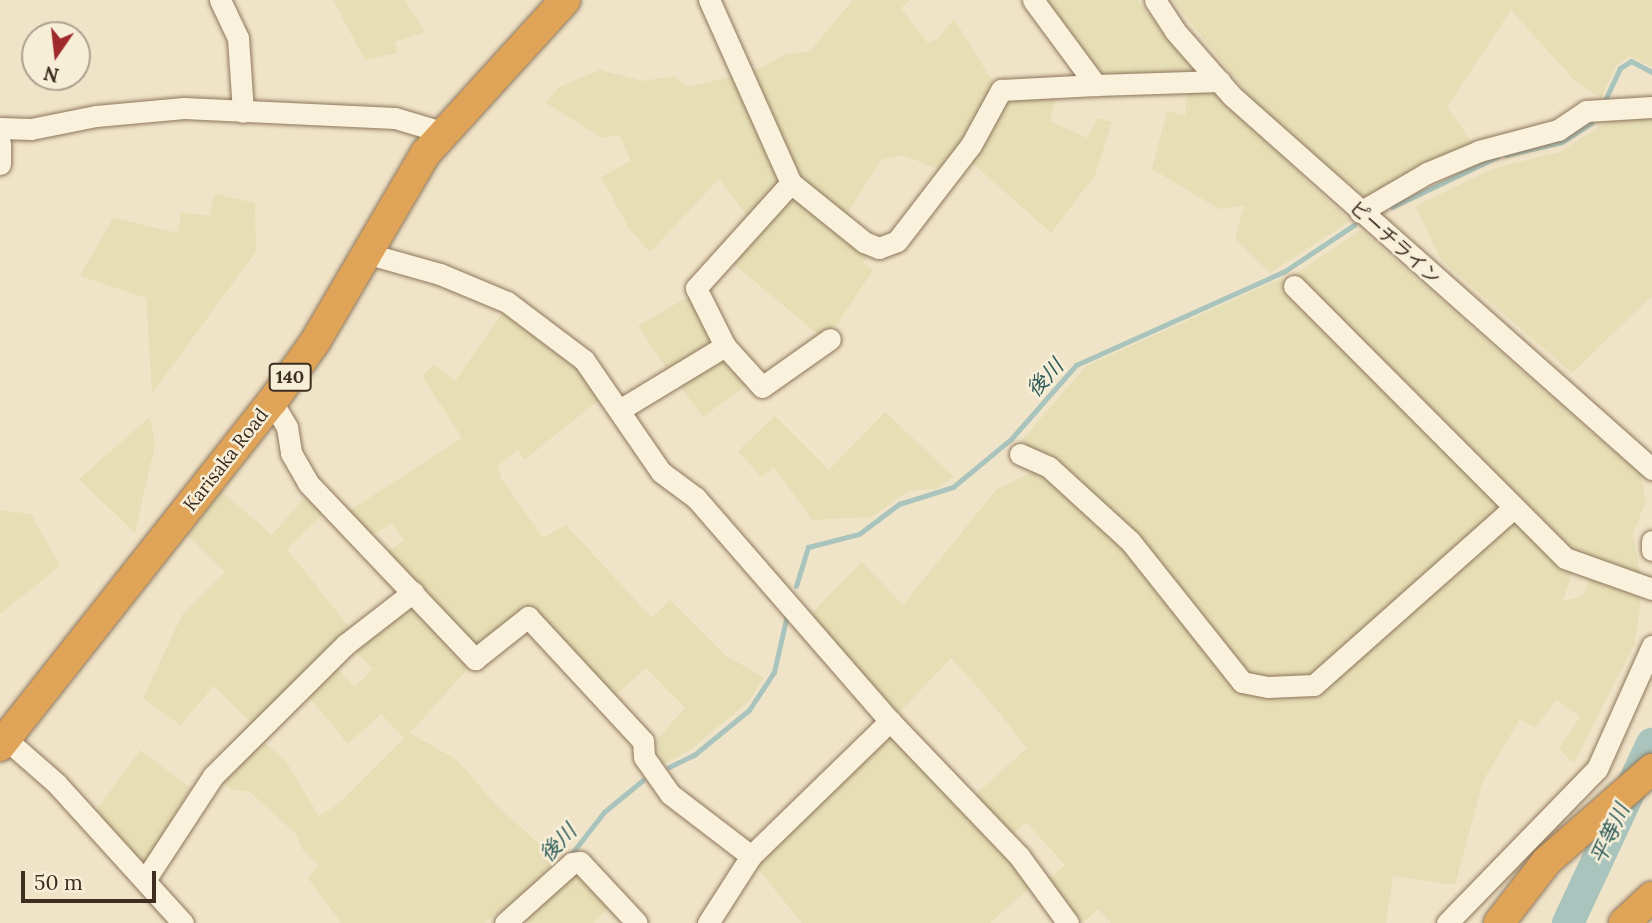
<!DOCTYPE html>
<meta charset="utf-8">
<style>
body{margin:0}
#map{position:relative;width:1652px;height:923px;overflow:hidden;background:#f0e4c8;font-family:Lora,"Noto Sans JP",serif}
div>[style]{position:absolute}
.farmland>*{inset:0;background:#e6deb5}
.stream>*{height:5px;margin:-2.5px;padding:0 2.5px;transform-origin:2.5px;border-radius:2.5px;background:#a9c4bc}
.river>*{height:32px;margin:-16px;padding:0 16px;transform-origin:16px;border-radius:16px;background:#a9c4bc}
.roads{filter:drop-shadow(0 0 2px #8d765c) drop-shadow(0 0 2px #8d765c)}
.minor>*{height:21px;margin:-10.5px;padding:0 10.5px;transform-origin:10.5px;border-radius:10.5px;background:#faf1dc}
.highway>*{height:30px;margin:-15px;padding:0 15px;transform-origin:15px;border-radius:15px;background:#e0a458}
span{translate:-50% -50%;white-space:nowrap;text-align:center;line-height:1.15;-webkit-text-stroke:5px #f7eed8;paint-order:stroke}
.shield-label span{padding:2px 5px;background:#f7eed8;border:2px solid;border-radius:5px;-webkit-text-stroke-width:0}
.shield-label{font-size:18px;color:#3d2e20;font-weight:700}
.street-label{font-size:19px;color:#3d2e20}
.water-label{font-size:21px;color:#2f5d5a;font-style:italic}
.north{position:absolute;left:21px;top:21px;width:70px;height:70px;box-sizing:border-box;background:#f7eed8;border:2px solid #ada18e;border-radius:50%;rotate:194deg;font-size:19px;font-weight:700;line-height:28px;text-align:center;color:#3d2e20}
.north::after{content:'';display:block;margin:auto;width:24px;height:32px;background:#9e2a2b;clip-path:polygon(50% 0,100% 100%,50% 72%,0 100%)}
.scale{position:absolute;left:21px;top:871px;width:135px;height:32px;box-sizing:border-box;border:4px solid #3d2e20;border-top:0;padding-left:9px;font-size:21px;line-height:24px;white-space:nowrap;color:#3d2e20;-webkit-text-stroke:5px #f7eed8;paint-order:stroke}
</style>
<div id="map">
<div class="farmland">
<div style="clip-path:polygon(333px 0,405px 0,425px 32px,395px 42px,397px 53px,365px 60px)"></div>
<div style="clip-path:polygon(853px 0,910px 0,901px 8px,928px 43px,938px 39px,954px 19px,995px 85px,943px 171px,903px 155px,881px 160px,843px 220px,797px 184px,750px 73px,786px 54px,810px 51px)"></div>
<div style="clip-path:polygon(1041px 0,1138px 0,1198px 76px,1101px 79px)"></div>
<div style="clip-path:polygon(1173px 0,1652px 0,1652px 67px,1629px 56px,1616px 66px,1601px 98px,1576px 82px,1511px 10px,1447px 107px,1474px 145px,1366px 197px,1264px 115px)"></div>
<div style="clip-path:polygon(600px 70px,643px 81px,674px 76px,686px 87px,738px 75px,783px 171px,780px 186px,748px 217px,719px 179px,650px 252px,630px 230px,601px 177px,631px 161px,619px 135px,602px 138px,546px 103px,559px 87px)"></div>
<div style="clip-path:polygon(1187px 92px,1215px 94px,1350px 221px,1270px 273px,1235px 239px,1244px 206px,1219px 209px,1152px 169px,1167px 111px,1185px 116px)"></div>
<div style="clip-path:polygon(1057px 94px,1050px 121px,1087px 138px,1098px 118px,1112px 122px,1095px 175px,1051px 233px,969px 160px,1002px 95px)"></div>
<div style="clip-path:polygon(1652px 117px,1652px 296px,1572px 373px,1441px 260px,1415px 206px,1495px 168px,1560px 152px,1607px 122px)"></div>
<div style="clip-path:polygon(791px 190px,870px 252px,863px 263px,873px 270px,836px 326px,820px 336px,729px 260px)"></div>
<div style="clip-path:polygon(215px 194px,255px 203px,256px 252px,152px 393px,146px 298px,80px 276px,113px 218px,178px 233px,181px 212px,209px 216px)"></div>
<div style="clip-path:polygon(1361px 230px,1641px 475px,1646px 501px,1633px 534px,1641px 578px,1577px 561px,1513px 505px,1292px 276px)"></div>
<div style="clip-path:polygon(1282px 278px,1504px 509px,1317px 674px,1285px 680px,1252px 675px,1114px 512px,1054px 460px,1021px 441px,1086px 366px)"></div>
<div style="clip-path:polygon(691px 295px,718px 343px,670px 374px,638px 326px)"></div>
<div style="clip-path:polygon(503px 312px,577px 364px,600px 399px,524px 460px,518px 450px,498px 465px,501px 478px,543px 538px,566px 525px,652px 618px,670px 600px,725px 655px,764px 678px,747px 703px,690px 750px,663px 765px,656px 741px,685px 708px,646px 668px,612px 698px,530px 614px,474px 653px,383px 555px,404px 540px,392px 523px,371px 536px,349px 511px,462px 438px,422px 376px,434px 365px,455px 381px)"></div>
<div style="clip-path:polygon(724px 353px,751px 382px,703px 417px,677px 382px)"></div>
<div style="clip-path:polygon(885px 412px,954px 477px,936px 489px,908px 491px,871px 517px,812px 520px,774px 467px,761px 477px,738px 451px,775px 416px,829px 470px)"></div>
<div style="clip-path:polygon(150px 417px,155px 445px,135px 533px,79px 479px)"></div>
<div style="clip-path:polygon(1041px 467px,1125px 541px,1242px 679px,1314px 689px,1504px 520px,1518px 521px,1573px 570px,1563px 601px,1583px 596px,1591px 577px,1641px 599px,1635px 643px,1574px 763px,1559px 749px,1580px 717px,1557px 700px,1535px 728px,1520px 719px,1483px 781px,1455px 885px,1393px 876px,1386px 923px,1111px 923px,1098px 909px,1083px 923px,1049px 879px,1065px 865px,1026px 822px,1011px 836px,975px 795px,1027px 748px,984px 694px,951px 658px,896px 716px,811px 614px,862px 562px,903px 605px,996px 490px)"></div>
<div style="clip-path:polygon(221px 491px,272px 535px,307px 495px,325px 512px,287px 549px,352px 631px,254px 725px,214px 686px,180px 725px,143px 698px,182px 615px,225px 572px,186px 534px)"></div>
<div style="clip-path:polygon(0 510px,31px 514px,60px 566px,0 614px)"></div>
<div style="clip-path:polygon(413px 598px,473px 663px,410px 733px,457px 760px,497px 806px,556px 859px,531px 887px,484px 923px,341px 923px,308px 878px,319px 866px,302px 849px,296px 834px,250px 792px,232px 790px,221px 780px,259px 738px,286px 761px,319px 816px,337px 805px,404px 738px,381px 714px,348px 744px,305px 692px,331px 663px,355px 687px,373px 669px,352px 648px)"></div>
<div style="clip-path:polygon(884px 739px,898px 740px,1035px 883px,990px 923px,802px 923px,757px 868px,783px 832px)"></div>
<div style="clip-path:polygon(140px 750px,191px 788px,143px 867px,96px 811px)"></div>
<div style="clip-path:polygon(578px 869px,612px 905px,593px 923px,529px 923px,525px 918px)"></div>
</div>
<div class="stream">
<div style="left:1606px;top:98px;width:33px;rotate:-65deg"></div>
<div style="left:1620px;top:68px;width:13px;rotate:-32deg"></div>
<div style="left:1631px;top:61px;width:24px;rotate:28deg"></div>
<div style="left:1506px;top:155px;width:57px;rotate:-13.1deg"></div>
<div style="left:1562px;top:142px;width:35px;rotate:-33deg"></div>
<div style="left:1392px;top:207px;width:116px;rotate:-25.5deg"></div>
<div style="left:796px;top:586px;width:41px;rotate:-72.9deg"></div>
<div style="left:808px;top:547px;width:53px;rotate:-14.3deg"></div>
<div style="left:859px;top:534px;width:50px;rotate:-36.9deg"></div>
<div style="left:899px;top:504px;width:57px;rotate:-17.5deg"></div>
<div style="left:953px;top:487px;width:75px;rotate:-39.6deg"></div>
<div style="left:1011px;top:439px;width:98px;rotate:-48.7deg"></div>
<div style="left:1076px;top:365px;width:229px;rotate:-24.2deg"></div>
<div style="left:1285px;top:271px;width:83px;rotate:-33.7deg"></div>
<div style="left:669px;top:767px;width:28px;rotate:-26deg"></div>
<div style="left:694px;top:755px;width:71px;rotate:-39.3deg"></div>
<div style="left:749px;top:710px;width:45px;rotate:-56.7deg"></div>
<div style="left:774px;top:672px;width:58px;rotate:-77.2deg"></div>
<div style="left:569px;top:857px;width:57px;rotate:-52.1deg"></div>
<div style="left:604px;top:812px;width:50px;rotate:-39.4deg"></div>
</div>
<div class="river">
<div style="left:1568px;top:923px;width:198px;rotate:-64.9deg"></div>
</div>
<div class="roads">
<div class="minor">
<div style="left:220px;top:0;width:42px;rotate:64.7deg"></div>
<div style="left:238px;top:38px;width:74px;rotate:86.1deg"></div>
<div style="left:1033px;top:0;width:106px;rotate:53.5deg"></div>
<div style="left:1096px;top:85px;width:124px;rotate:-1.8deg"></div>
<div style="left:1155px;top:0;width:37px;rotate:57deg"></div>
<div style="left:1175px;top:31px;width:86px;rotate:48.8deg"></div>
<div style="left:1232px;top:96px;width:562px;rotate:41.61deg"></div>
<div style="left:0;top:128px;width:31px;rotate:2deg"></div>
<div style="left:31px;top:129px;width:66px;rotate:-11.3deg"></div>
<div style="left:96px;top:116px;width:88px;rotate:-5.2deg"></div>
<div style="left:184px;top:108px;width:211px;rotate:2.7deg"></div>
<div style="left:395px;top:118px;width:49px;rotate:16.6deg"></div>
<div style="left:0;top:143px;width:21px;rotate:90deg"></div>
<div style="left:791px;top:183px;width:94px;rotate:38.9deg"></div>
<div style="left:864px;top:242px;width:16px;rotate:22deg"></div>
<div style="left:879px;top:248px;width:19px;rotate:-21deg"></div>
<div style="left:897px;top:241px;width:121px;rotate:-52.4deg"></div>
<div style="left:971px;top:145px;width:63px;rotate:-61.4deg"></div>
<div style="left:1001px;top:90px;width:95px;rotate:-3deg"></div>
<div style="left:1360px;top:212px;width:78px;rotate:-30.2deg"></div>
<div style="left:1427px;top:173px;width:56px;rotate:-22.9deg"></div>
<div style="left:1479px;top:151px;width:82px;rotate:-14.9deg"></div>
<div style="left:1558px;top:130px;width:34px;rotate:-34deg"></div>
<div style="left:1586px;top:111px;width:66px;rotate:-3.5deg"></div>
<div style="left:369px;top:254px;width:74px;rotate:15.7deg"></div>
<div style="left:440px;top:274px;width:73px;rotate:22.7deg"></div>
<div style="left:507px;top:302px;width:96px;rotate:37deg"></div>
<div style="left:584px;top:360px;width:136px;rotate:55.5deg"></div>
<div style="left:661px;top:472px;width:44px;rotate:36.6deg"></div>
<div style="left:696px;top:498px;width:296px;rotate:49deg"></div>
<div style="left:890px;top:721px;width:187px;rotate:46.3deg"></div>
<div style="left:1019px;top:856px;width:83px;rotate:53.8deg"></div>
<div style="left:1294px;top:286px;width:384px;rotate:45.1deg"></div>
<div style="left:1565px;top:558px;width:92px;rotate:19.6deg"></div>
<div style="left:725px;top:346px;width:55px;rotate:47.9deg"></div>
<div style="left:762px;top:387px;width:83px;rotate:-35.2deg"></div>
<div style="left:272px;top:402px;width:29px;rotate:59deg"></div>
<div style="left:287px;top:427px;width:26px;rotate:81deg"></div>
<div style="left:291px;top:453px;width:34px;rotate:60deg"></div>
<div style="left:308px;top:483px;width:243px;rotate:46.5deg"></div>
<div style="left:475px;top:659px;width:68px;rotate:-38.4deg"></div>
<div style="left:528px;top:617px;width:169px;rotate:47.2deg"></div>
<div style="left:643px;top:741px;width:16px;rotate:86deg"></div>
<div style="left:644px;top:757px;width:45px;rotate:54.9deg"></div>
<div style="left:670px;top:794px;width:102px;rotate:37.4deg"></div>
<div style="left:621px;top:409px;width:122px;rotate:-31.2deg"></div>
<div style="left:725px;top:346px;width:65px;rotate:-116.6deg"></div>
<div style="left:696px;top:288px;width:142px;rotate:-47.9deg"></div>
<div style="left:791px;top:183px;width:201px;rotate:-114.1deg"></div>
<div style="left:1020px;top:454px;width:32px;rotate:24deg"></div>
<div style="left:1049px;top:467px;width:110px;rotate:42.4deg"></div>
<div style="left:1130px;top:541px;width:180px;rotate:51.5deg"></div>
<div style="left:1242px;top:682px;width:26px;rotate:11deg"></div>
<div style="left:1268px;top:687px;width:46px;rotate:-2.5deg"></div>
<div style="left:1314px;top:685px;width:265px;rotate:-41.6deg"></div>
<div style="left:1652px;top:541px;width:9px;rotate:90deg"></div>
<div style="left:0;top:734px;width:74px;rotate:41.2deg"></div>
<div style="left:56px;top:783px;width:189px;rotate:47.8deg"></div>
<div style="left:145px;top:880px;width:124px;rotate:-56.8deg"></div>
<div style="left:213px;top:776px;width:187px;rotate:-44.8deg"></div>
<div style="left:346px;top:644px;width:85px;rotate:-37.8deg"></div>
<div style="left:505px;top:923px;width:90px;rotate:-41.8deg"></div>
<div style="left:572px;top:863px;width:8px;rotate:-7deg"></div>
<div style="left:580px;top:862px;width:83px;rotate:46.9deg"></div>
<div style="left:708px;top:923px;width:80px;rotate:-57.3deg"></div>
<div style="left:751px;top:856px;width:194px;rotate:-44.2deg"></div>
<div style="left:1447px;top:923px;width:215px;rotate:-45.8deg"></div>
<div style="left:1597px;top:769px;width:135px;rotate:-65.9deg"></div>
</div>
<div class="highway">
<div style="left:0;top:746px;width:439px;rotate:-51.7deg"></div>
<div style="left:272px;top:402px;width:74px;rotate:-54.4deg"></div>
<div style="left:315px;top:342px;width:219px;rotate:-59.6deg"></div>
<div style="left:426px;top:153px;width:207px;rotate:-47.7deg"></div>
<div style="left:1499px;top:923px;width:78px;rotate:-52.3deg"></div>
<div style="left:1547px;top:861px;width:140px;rotate:-41.2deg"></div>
<div style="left:1624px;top:923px;width:38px;rotate:-43deg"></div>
</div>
</div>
<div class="shield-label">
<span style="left:290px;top:377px">140</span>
</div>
<div class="street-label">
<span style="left:1395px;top:243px;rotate:42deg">ピーチライン</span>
<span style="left:226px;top:460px;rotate:-52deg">Karisaka Road</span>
</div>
<div class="water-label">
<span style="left:1045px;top:378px;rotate:-48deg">後川</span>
<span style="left:1610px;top:834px;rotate:-65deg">平等川</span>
<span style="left:558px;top:843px;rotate:-47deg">後川</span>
</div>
<div class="north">N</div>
<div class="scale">50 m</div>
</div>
